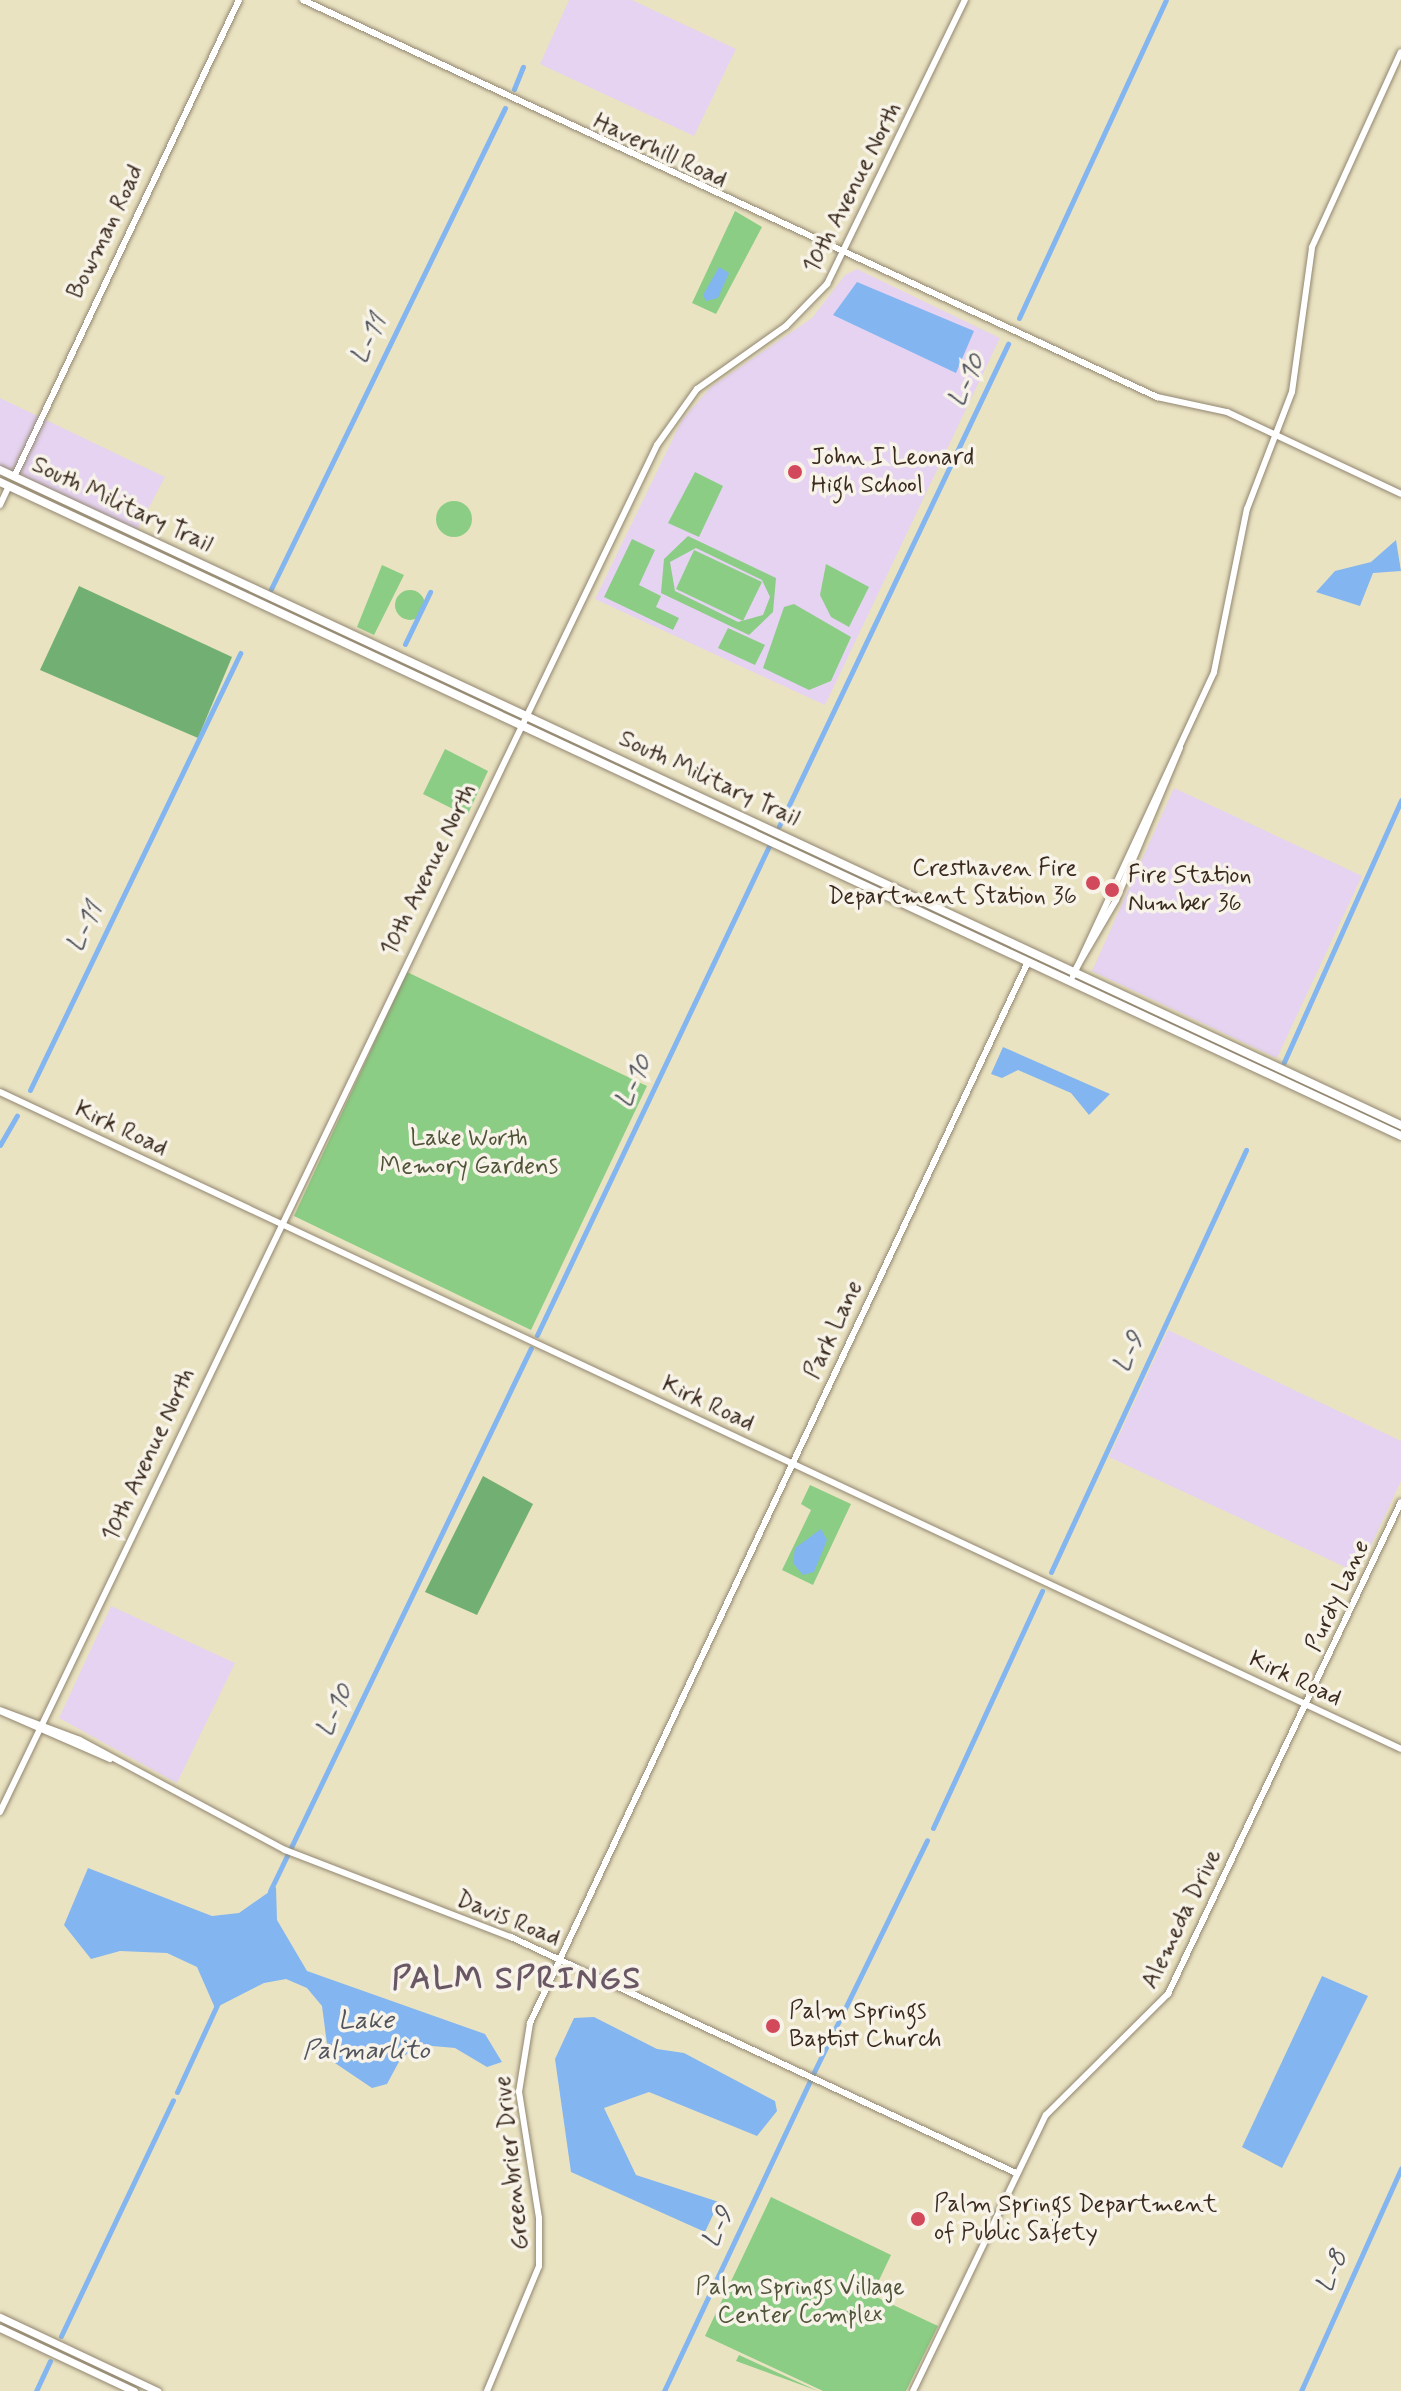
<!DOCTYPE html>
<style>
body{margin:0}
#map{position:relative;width:1401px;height:2391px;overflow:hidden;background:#eae3c2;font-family:Mynerve,sans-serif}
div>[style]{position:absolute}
.built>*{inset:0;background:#e5d3f1}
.green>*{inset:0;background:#8ccd85}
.round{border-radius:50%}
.forest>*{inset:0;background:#71b072}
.water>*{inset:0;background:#83b5f0}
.canal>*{height:5px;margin:-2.5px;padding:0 2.5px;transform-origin:2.5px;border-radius:2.5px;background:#83b5f0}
.roads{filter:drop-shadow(0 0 2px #928670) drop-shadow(0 0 2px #928670)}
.tertiary>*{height:6px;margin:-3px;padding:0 3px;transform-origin:3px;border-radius:3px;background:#fff}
.secondary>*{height:7px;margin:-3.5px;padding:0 3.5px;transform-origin:3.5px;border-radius:3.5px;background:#fff}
.primary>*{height:8px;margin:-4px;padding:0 4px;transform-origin:4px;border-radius:4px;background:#fff}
.dots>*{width:22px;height:22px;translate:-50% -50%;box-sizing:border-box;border:4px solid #f7f3e8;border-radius:50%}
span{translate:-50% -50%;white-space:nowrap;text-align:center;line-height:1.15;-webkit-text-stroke:7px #f7f3e8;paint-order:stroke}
.street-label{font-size:24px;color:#3b2a1e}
.poi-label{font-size:24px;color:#3b2a1e}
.left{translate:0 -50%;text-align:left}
.right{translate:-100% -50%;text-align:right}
.park-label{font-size:24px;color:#4f5338}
.water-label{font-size:26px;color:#51545d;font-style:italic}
.district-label{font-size:32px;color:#6a5765;font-weight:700;letter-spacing:2px}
</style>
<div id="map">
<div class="built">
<div style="clip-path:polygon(569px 0,632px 0,736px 49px,694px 136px,540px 64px)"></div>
<div style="clip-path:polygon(857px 269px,1000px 338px,825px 705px,595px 599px,682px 420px,711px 387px,812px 318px,845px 275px)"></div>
<div style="clip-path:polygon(0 398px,165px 477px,137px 530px,0 466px)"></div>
<div style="clip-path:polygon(1174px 788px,1362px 876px,1277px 1058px,1092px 971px)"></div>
<div style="clip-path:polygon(1168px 1330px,1401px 1441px,1401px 1481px,1358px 1573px,1109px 1457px)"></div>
<div style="clip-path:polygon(111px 1606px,235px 1663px,177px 1783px,59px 1718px)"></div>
</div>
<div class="green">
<div style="clip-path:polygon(735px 211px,762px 227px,716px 314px,692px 303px)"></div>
<div style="clip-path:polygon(695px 472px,723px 486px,699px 537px,668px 523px)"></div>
<div class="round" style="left:436px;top:501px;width:36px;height:36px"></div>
<div style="clip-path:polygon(evenodd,688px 536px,776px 578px,773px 612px,749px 635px,661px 593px,664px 559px,688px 536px,696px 548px,762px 580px,770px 597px,763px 615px,738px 622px,675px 591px,670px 562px,696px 548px)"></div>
<div style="clip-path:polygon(632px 539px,655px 550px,639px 585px,661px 596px,656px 607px,679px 618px,673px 630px,604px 597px)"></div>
<div style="clip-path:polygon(694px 550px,762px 582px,743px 621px,676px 589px)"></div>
<div style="clip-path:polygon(826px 564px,869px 587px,849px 627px,831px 617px,820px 595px)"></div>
<div style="clip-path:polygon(382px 565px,404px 575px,374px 635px,357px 627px)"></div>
<div class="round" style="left:395px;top:590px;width:30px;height:30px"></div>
<div style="clip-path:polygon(794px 604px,851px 637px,831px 681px,809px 690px,763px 668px,784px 607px)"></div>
<div style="clip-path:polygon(728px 628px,765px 645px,755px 665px,718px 648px)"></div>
<div style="clip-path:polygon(445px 749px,488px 771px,467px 816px,423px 794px)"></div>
<div style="clip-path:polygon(407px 972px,647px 1086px,531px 1330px,294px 1216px)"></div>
<div style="clip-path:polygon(810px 1485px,851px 1504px,813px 1585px,782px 1570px,811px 1510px,801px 1504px)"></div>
<div style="clip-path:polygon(771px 2197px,891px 2255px,872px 2295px,938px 2326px,906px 2391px,823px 2391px,705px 2336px)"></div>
<div style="clip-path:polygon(739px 2355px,818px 2391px,736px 2361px)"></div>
</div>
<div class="forest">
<div style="clip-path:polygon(79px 586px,232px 657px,198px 738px,40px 670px)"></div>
<div style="clip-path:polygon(483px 1476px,533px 1504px,477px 1615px,425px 1592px)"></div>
</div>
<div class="water">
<div style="clip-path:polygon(719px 267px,729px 273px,718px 298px,706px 301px,703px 295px)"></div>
<div style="clip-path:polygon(857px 282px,974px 331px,956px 373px,833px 315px)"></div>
<div style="clip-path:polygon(1396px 540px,1401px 571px,1373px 573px,1360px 606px,1316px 592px,1335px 571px,1371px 562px)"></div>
<div style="clip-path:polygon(1003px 1047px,1110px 1094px,1089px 1115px,1071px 1093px,1018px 1070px,1002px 1078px,991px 1074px)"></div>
<div style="clip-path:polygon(821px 1529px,827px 1540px,814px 1572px,803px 1575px,793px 1563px,795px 1548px)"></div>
<div style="clip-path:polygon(88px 1868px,212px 1916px,239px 1913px,276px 1887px,277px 1920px,307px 1971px,485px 2034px,502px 2062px,487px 2067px,455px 2048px,421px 2045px,401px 2058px,387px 2084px,372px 2088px,329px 2059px,322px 2006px,307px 1988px,286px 1979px,264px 1983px,215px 2008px,197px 1967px,167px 1953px,120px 1951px,91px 1959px,64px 1925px)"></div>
<div style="clip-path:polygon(1322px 1976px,1368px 1996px,1282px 2168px,1242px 2147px)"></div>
<div style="clip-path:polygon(594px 2017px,657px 2049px,684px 2053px,775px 2101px,777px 2111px,757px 2136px,649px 2092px,604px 2108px,636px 2175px,719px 2202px,705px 2232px,571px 2172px,555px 2059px,574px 2018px)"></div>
</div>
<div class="canal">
<div style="left:514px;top:89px;width:24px;rotate:-68deg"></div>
<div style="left:1019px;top:318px;width:350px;rotate:-65.2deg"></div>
<div style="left:271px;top:589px;width:535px;rotate:-64.06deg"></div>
<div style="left:405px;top:644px;width:58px;rotate:-64.3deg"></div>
<div style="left:779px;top:826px;width:534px;rotate:-64.59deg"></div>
<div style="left:1284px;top:1062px;width:287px;rotate:-65.9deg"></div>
<div style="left:30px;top:1090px;width:485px;rotate:-64.3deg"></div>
<div style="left:0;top:1145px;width:34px;rotate:-60deg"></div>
<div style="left:537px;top:1335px;width:541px;rotate:-64.62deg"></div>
<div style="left:1051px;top:1572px;width:465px;rotate:-65.2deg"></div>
<div style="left:933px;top:1828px;width:261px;rotate:-65.3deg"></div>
<div style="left:270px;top:1891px;width:602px;rotate:-64.33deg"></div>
<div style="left:813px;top:2074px;width:260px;rotate:-64deg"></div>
<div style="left:177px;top:2092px;width:96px;rotate:-65.3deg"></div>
<div style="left:61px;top:2336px;width:261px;rotate:-64.6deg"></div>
<div style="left:36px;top:2391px;width:33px;rotate:-65deg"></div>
<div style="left:664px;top:2391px;width:343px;rotate:-64.8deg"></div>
<div style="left:1301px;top:2391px;width:244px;rotate:-65.8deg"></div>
</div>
<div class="roads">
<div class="tertiary">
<div style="left:303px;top:0;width:942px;rotate:24.93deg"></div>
<div style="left:1157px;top:397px;width:72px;rotate:12.1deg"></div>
<div style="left:1227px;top:412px;width:192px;rotate:25.2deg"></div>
<div style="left:14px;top:477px;width:527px;rotate:-64.75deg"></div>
<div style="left:0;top:505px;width:21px;rotate:-65deg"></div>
<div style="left:1074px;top:972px;width:83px;rotate:-59.7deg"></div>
<div style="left:1116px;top:900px;width:165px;rotate:-67.2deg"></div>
<div style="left:1073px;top:976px;width:335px;rotate:-65.1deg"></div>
<div style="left:1214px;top:672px;width:166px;rotate:-78.6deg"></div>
<div style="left:1247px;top:509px;width:125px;rotate:-69deg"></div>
<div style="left:1292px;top:392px;width:146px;rotate:-82.1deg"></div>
<div style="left:1312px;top:247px;width:214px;rotate:-65.5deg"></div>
<div style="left:0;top:1092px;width:1547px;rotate:25.12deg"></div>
<div style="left:0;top:1710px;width:85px;rotate:20.6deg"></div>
<div style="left:80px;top:1740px;width:233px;rotate:28.2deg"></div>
<div style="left:285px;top:1850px;width:242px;rotate:21.1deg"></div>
<div style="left:511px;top:1937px;width:557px;rotate:25.05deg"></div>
<div style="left:0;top:1711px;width:120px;rotate:23.6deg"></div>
<div style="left:0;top:1812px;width:1517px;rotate:-64.33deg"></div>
<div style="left:657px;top:445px;width:69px;rotate:-54.5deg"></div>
<div style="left:697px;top:389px;width:109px;rotate:-35.3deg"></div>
<div style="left:786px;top:326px;width:59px;rotate:-45.7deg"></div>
<div style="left:827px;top:284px;width:316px;rotate:-64.1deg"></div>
<div style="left:487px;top:2391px;width:135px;rotate:-67.4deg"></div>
<div style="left:539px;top:2266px;width:48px;rotate:-90deg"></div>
<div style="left:539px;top:2218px;width:128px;rotate:-99deg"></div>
<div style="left:519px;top:2092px;width:70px;rotate:-80.9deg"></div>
<div style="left:530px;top:2023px;width:1172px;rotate:-64.86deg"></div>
<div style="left:913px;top:2391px;width:306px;rotate:-64.3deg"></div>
<div style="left:1046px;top:2115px;width:172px;rotate:-44.8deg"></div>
<div style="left:1168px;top:1994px;width:544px;rotate:-64.66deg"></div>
</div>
<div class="secondary">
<div style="left:0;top:2317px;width:174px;rotate:25.2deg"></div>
<div style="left:0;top:2328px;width:148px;rotate:25.2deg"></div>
</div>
<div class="primary">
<div style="left:0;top:470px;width:1547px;rotate:25.06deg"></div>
<div style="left:0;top:482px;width:1546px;rotate:25.02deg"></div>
</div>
</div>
<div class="dots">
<div style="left:795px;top:472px;background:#d1495b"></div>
<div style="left:1093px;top:883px;background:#d1495b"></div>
<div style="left:1112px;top:890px;background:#d1495b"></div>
<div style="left:773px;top:2026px;background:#d1495b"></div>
<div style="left:918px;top:2219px;background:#d1495b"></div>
</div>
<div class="street-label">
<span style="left:660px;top:151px;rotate:25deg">Haverhill Road</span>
<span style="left:853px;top:188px;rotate:-63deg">10th Avenue North</span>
<span style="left:106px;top:232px;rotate:-64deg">Bowman Road</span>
<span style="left:122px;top:505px;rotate:25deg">South Military Trail</span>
<span style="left:709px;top:779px;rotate:25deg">South Military Trail</span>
<span style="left:429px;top:870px;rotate:-64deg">10th Avenue North</span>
<span style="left:121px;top:1129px;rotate:25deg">Kirk Road</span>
<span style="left:834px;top:1330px;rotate:-65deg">Park Lane</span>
<span style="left:708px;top:1404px;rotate:25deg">Kirk Road</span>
<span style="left:149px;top:1455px;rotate:-65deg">10th Avenue North</span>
<span style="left:1338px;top:1596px;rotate:-65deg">Purdy Lane</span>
<span style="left:1295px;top:1679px;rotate:25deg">Kirk Road</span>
<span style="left:508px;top:1919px;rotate:22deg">Davis Road</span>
<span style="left:1182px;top:1919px;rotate:-64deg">Alemeda Drive</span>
<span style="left:512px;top:2163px;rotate:-96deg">Greenbrier Drive</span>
</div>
<div class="poi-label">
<span class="left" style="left:811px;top:472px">John I Leonard<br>High School</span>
<span class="right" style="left:1077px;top:883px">Cresthaven Fire<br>Department Station 36</span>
<span class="left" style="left:1128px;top:890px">Fire Station<br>Number 36</span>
<span class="left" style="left:789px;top:2026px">Palm Springs<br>Baptist Church</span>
<span class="left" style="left:934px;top:2219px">Palm Springs Department<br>of Public Safety</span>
</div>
<div class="park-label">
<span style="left:469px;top:1153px">Lake Worth<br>Memory Gardens</span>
<span style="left:800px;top:2302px">Palm Springs Village<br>Center Complex</span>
</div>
<div class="water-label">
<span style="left:370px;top:340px;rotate:-64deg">L-11</span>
<span style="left:968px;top:381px;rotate:-65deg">L-10</span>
<span style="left:86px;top:928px;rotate:-64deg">L-11</span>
<span style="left:635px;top:1082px;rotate:-65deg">L-10</span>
<span style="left:1130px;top:1353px;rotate:-65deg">L-9</span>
<span style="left:336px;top:1711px;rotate:-65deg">L-10</span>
<span style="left:366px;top:2037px">Lake<br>Palmarlito</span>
<span style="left:719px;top:2228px;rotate:-65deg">L-9</span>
<span style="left:1333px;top:2272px;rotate:-66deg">L-8</span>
</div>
<div class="district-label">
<span style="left:517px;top:1979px">PALM SPRINGS</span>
</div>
</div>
